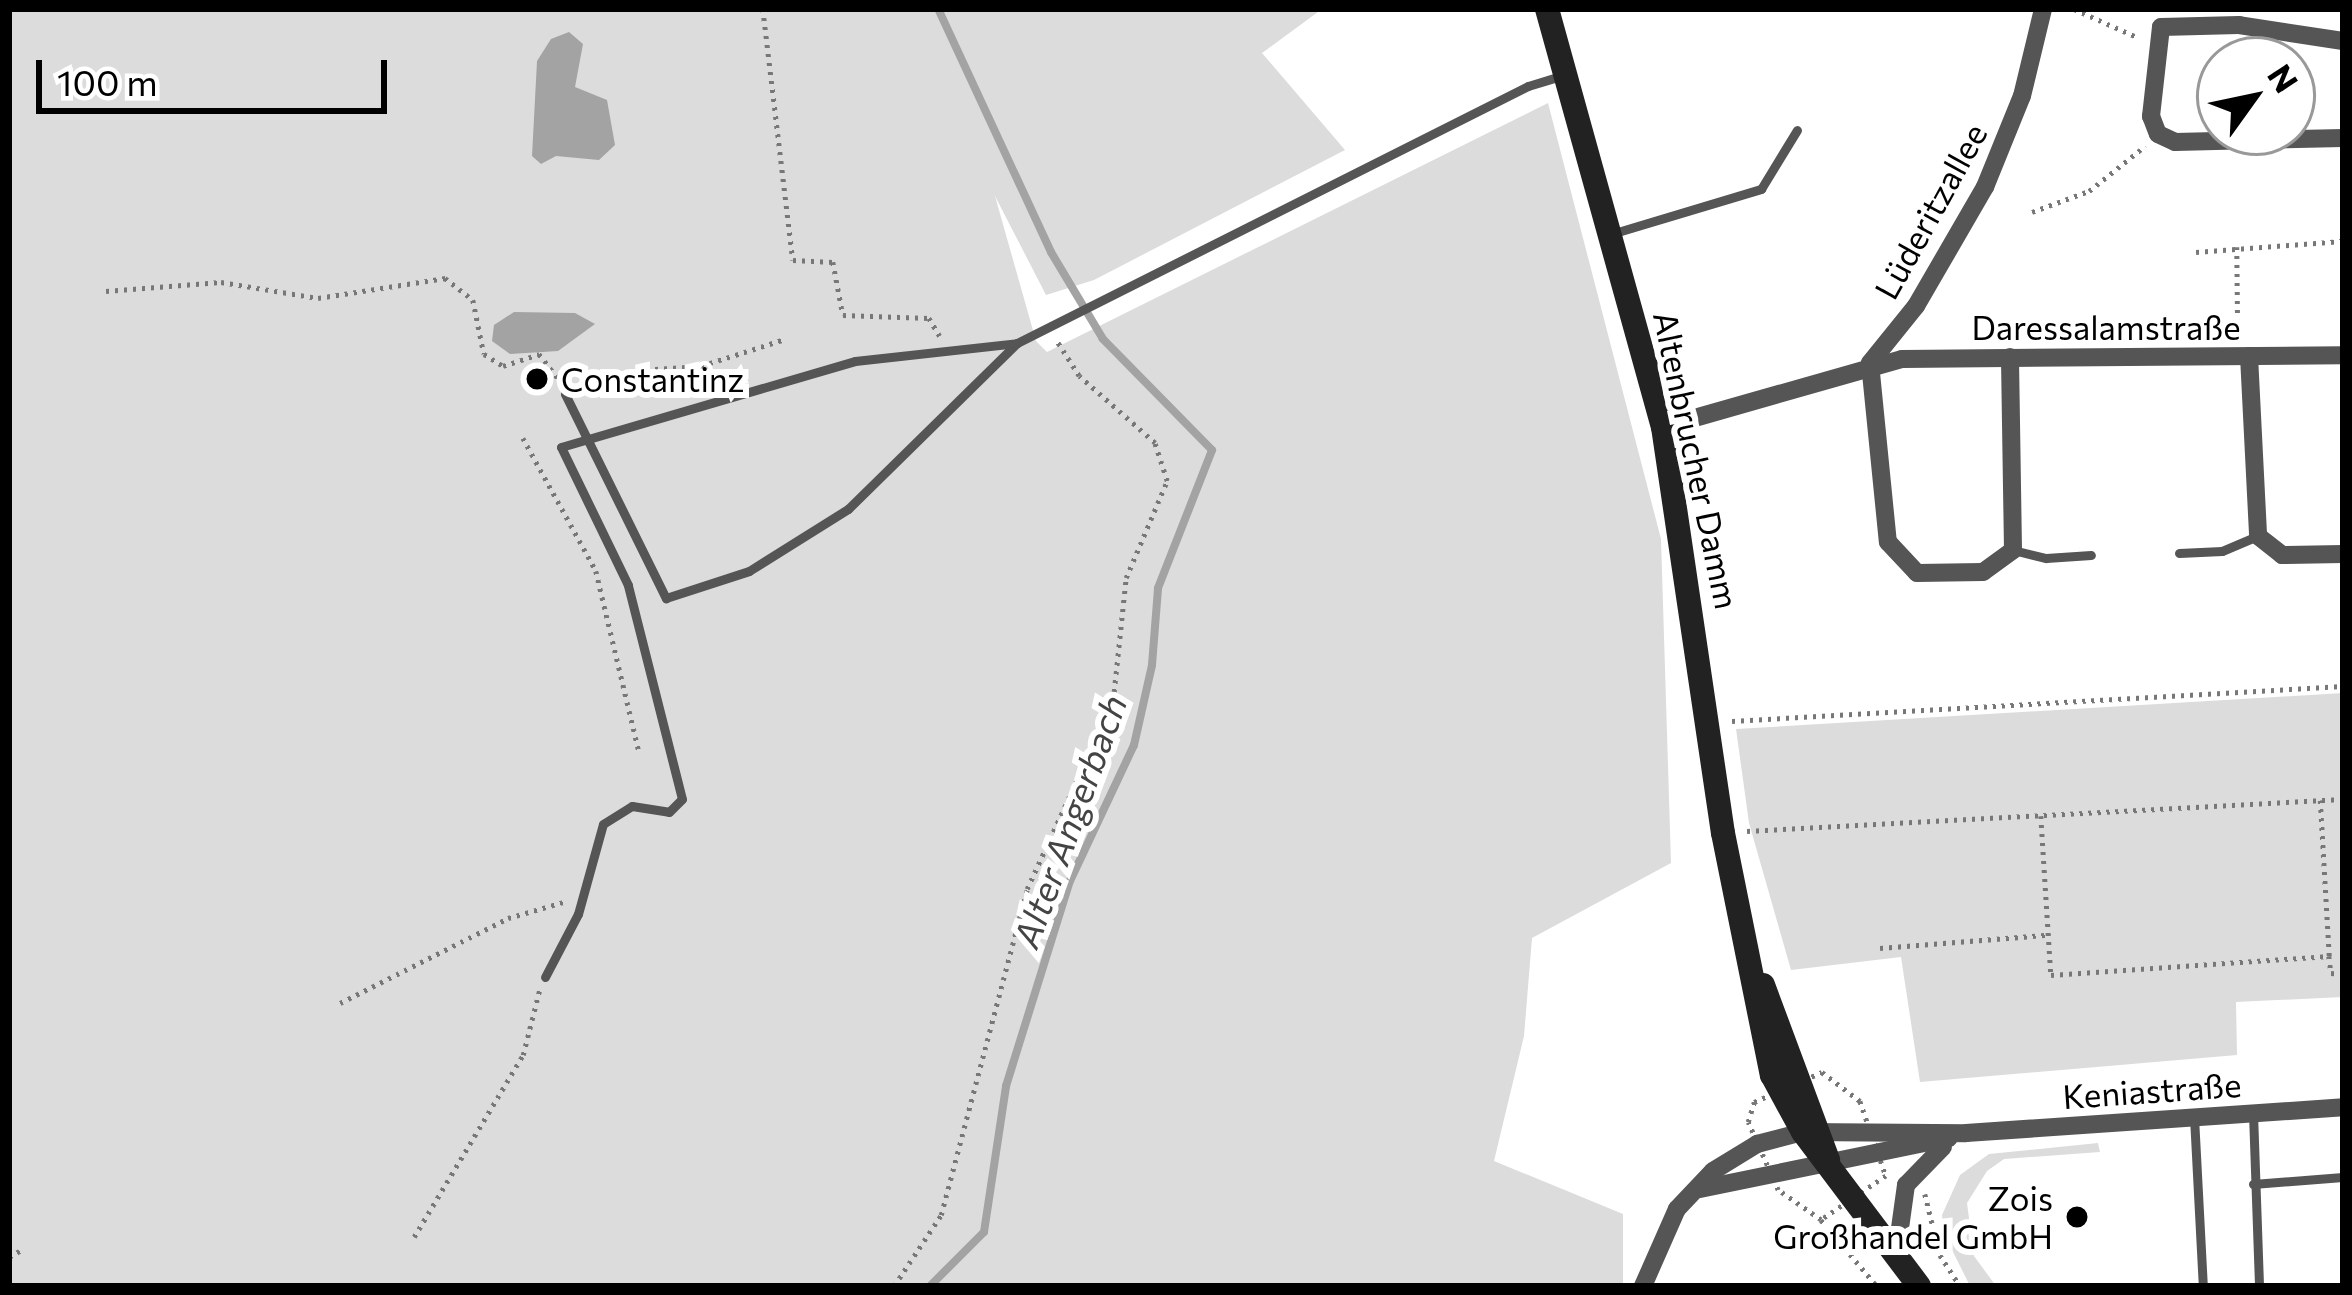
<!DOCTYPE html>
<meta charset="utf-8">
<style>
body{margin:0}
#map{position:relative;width:2352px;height:1295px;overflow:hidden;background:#fff;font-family:Commissioner,sans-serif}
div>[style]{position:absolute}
.green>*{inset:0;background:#dcdcdc}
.water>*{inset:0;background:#a3a3a3}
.stream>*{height:8px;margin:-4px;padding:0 4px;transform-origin:4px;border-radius:4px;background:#a3a3a3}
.path>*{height:4.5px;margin-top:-2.25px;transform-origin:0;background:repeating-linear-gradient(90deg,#777 0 3px,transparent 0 9px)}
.lane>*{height:9px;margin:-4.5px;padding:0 4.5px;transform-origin:4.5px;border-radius:4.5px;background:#555}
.street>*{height:18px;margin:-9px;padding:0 9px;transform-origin:9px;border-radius:9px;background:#555}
.secondary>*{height:24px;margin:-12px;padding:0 12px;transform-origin:12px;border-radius:12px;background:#222}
.dots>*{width:33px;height:33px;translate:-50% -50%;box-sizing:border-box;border:6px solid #fff;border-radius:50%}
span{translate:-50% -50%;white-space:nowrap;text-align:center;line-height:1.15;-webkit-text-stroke:12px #fff;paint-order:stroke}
.street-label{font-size:33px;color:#000}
.poi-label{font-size:33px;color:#000}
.left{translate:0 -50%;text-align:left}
.right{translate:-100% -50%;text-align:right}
.water-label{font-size:36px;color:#444;font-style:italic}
.frame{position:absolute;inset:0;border:12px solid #000;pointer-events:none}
.north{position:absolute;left:2196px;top:36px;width:120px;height:120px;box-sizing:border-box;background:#fff;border:3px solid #999;border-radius:50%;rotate:57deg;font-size:33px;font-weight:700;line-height:48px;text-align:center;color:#000}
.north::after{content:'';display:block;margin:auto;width:42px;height:54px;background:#000;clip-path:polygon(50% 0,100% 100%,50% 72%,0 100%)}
.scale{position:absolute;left:36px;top:60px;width:351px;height:54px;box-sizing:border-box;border:6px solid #000;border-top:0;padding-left:15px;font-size:36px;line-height:42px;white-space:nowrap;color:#000;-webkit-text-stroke:9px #fff;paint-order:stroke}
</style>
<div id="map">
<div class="green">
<div style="clip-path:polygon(9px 9px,1322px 9px,1262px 53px,1345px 150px,1094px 280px,1046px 295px,995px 196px,1036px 341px,1047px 352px,1548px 103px,1661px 539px,1671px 863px,1532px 938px,1524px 1036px,1494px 1161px,1623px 1214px,1623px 1286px,9px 1286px)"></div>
<div style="clip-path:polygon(2343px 693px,2343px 997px,2236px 1002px,2237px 1055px,1920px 1082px,1901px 957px,1791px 970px,1749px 823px,1736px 729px)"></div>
<div style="clip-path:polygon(2098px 1143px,2100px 1152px,2004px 1159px,1987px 1171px,1967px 1203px,1974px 1256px,1996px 1286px,1970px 1286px,1944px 1234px,1942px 1215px,1960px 1175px,1989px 1154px)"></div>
</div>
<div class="water">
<div style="clip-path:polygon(569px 32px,583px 44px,575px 87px,607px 100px,615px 145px,599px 160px,556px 156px,541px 164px,532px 156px,537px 61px,551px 39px)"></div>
<div style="clip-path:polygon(514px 312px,575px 313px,595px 324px,558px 351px,510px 354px,492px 341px,494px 325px)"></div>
</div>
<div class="stream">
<div style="left:930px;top:1286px;width:76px;rotate:-45deg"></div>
<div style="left:984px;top:1232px;width:148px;rotate:-81.4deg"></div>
<div style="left:1006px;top:1086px;width:215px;rotate:-72.7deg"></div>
<div style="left:1070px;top:881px;width:150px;rotate:-64.8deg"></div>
<div style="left:1134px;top:745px;width:82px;rotate:-77.3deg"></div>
<div style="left:1152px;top:665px;width:77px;rotate:-85.5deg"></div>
<div style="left:1158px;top:588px;width:148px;rotate:-68.6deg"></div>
<div style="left:1212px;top:450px;width:156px;rotate:-134.5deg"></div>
<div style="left:1103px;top:339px;width:101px;rotate:-120.9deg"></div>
<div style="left:1051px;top:252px;width:268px;rotate:-114.9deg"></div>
</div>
<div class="path">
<div style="left:763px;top:9px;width:253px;rotate:83.2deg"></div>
<div style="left:793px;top:260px;width:40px;rotate:2.9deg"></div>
<div style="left:833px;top:262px;width:54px;rotate:79.3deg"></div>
<div style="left:843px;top:315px;width:86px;rotate:2deg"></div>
<div style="left:929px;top:318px;width:21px;rotate:59deg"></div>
<div style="left:2074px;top:9px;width:69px;rotate:24deg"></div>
<div style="left:2032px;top:212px;width:61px;rotate:-20.2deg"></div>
<div style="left:2089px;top:191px;width:72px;rotate:-38.8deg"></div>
<div style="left:2237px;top:247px;width:91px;rotate:89.4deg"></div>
<div style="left:2196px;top:252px;width:147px;rotate:-4.3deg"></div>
<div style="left:106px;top:291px;width:115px;rotate:-4.5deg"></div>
<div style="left:221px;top:282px;width:98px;rotate:9.4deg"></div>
<div style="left:318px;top:298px;width:129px;rotate:-8.9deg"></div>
<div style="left:445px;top:278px;width:36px;rotate:38deg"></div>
<div style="left:473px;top:300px;width:55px;rotate:78.5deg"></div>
<div style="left:484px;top:354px;width:22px;rotate:32deg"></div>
<div style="left:503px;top:366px;width:38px;rotate:-18deg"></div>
<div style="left:539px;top:354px;width:31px;rotate:52deg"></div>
<div style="left:655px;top:369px;width:46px;rotate:-3.7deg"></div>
<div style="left:701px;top:366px;width:85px;rotate:-17.8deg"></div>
<div style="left:523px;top:438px;width:152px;rotate:61.2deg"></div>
<div style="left:596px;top:571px;width:185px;rotate:76.6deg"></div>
<div style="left:1732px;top:721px;width:612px;rotate:-3.28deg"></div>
<div style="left:2041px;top:816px;width:159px;rotate:86.4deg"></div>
<div style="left:2051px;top:975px;width:279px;rotate:-3.9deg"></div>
<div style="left:2329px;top:956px;width:156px;rotate:-93.3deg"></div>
<div style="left:1747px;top:831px;width:597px;rotate:-3.07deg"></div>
<div style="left:1880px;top:948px;width:168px;rotate:-4.5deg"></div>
<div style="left:2329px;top:956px;width:17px;rotate:83deg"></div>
<div style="left:2331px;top:973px;width:12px;rotate:5deg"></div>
<div style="left:340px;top:1003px;width:188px;rotate:-26.8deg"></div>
<div style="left:508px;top:918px;width:61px;rotate:-16.1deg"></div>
<div style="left:1822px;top:1072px;width:48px;rotate:37.3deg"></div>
<div style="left:1860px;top:1101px;width:79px;rotate:70.9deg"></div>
<div style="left:1886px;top:1176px;width:78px;rotate:145.9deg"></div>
<div style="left:1821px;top:1220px;width:52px;rotate:-145.1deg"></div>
<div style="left:1778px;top:1190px;width:74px;rotate:-113.8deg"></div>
<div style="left:1748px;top:1122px;width:21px;rotate:-73deg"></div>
<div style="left:1754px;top:1102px;width:74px;rotate:-23.8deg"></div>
<div style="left:1925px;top:1194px;width:63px;rotate:76.2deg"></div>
<div style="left:1940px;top:1255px;width:37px;rotate:57deg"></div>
<div style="left:1821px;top:1220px;width:87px;rotate:49.7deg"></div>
<div style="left:414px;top:1237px;width:212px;rotate:-59.1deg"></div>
<div style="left:523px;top:1055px;width:69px;rotate:-75.8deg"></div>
<div style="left:9px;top:1257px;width:16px;rotate:-30deg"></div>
<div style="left:894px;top:1286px;width:85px;rotate:-56.5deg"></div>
<div style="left:941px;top:1215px;width:337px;rotate:-75.2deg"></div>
<div style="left:1027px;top:889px;width:207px;rotate:-65.4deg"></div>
<div style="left:1113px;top:701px;width:124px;rotate:-84deg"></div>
<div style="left:1126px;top:578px;width:105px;rotate:-67.1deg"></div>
<div style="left:1167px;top:481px;width:40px;rotate:-108deg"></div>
<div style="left:1155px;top:443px;width:101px;rotate:-138.6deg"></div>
<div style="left:1079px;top:376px;width:43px;rotate:-122.6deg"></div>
</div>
<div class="lane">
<div style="left:1611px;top:234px;width:157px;rotate:-16.7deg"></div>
<div style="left:1761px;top:189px;width:69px;rotate:-58.6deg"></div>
<div style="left:638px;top:372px;width:76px;rotate:163.2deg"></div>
<div style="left:565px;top:394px;width:228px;rotate:63.7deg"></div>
<div style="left:666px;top:598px;width:87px;rotate:-18deg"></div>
<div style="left:749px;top:571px;width:117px;rotate:-32.1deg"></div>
<div style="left:848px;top:509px;width:237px;rotate:-44.5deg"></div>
<div style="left:2013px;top:550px;width:34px;rotate:14deg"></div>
<div style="left:2046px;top:558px;width:45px;rotate:-3.8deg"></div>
<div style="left:2179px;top:553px;width:43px;rotate:-2.7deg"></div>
<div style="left:2222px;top:551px;width:39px;rotate:-23deg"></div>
<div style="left:545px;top:977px;width:71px;rotate:-62.4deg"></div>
<div style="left:578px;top:914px;width:93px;rotate:-74.5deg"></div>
<div style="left:603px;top:824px;width:34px;rotate:-32deg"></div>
<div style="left:632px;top:806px;width:37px;rotate:9deg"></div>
<div style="left:669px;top:812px;width:18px;rotate:-45deg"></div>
<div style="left:682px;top:799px;width:221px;rotate:-104.2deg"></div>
<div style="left:628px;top:585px;width:153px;rotate:-115.9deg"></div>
<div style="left:561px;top:447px;width:306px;rotate:-16.3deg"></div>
<div style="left:855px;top:361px;width:163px;rotate:-6.3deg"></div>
<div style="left:1017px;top:343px;width:572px;rotate:-26.7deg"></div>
<div style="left:1528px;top:86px;width:39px;rotate:-17deg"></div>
<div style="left:2253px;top:1113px;width:173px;rotate:88deg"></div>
<div style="left:2194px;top:1117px;width:169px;rotate:87deg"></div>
<div style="left:2253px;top:1184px;width:90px;rotate:-4.4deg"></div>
</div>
<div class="street">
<div style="left:2343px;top:41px;width:105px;rotate:-171.3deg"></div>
<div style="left:2239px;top:25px;width:78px;rotate:178.5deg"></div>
<div style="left:2161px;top:27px;width:90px;rotate:96.4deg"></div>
<div style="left:2151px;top:116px;width:19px;rotate:69deg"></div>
<div style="left:2158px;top:134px;width:19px;rotate:25deg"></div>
<div style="left:2175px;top:142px;width:168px;rotate:-1.4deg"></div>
<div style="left:2249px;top:356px;width:180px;rotate:87.1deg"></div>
<div style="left:2258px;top:536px;width:31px;rotate:38deg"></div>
<div style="left:2282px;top:555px;width:61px;rotate:-0.9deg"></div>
<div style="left:1870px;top:363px;width:180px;rotate:84.3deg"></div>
<div style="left:1888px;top:542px;width:42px;rotate:46.9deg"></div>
<div style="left:1917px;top:573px;width:66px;rotate:-0.9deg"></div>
<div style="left:1983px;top:572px;width:37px;rotate:-36deg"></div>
<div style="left:2013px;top:550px;width:193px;rotate:-90.9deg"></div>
<div style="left:1870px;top:363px;width:73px;rotate:-51.1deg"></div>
<div style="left:1916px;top:306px;width:138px;rotate:-59.9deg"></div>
<div style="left:1985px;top:187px;width:98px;rotate:-67.9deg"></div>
<div style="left:2022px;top:96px;width:89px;rotate:-76.4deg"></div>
<div style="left:1663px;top:427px;width:248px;rotate:-15.9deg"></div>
<div style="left:1902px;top:359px;width:441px;rotate:-0.5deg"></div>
<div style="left:1700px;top:1189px;width:254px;rotate:-11.6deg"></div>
<div style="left:1896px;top:1257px;width:73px;rotate:-82.1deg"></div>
<div style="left:1906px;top:1185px;width:53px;rotate:-45.8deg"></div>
<div style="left:1643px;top:1286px;width:84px;rotate:-66.2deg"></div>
<div style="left:1677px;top:1209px;width:52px;rotate:-46.5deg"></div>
<div style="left:1713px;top:1171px;width:52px;rotate:-31.5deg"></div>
<div style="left:1757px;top:1144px;width:48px;rotate:-14.6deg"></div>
<div style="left:1803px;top:1132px;width:163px;rotate:0.4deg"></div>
<div style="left:1966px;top:1133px;width:378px;rotate:-3.9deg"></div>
</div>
<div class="secondary">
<div style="left:1547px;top:9px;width:434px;rotate:74.5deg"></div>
<div style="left:1663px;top:427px;width:410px;rotate:81.6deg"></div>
<div style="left:1723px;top:833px;width:247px;rotate:78.6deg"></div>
<div style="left:1772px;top:1075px;width:65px;rotate:61.5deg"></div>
<div style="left:1803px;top:1132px;width:193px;rotate:53deg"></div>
<div style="left:1763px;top:985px;width:187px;rotate:69.6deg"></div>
</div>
<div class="dots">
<div style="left:537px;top:379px;background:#000"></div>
<div style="left:2077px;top:1217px;background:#000"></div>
</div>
<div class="street-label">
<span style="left:1930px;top:211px;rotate:-61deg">Lüderitzallee</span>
<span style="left:2106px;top:327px">Daressalamstraße</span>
<span style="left:1697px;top:460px;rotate:78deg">Altenbrucher Damm</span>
<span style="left:2152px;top:1090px;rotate:-4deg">Keniastraße</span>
</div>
<div class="poi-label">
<span class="left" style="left:561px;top:379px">Constantinz</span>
<span class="right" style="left:2053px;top:1217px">Zois<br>Großhandel GmbH</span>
</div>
<div class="water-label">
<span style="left:1069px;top:821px;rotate:-70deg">Alter Angerbach</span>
</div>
<div class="frame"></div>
<div class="north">N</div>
<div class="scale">100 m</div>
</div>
